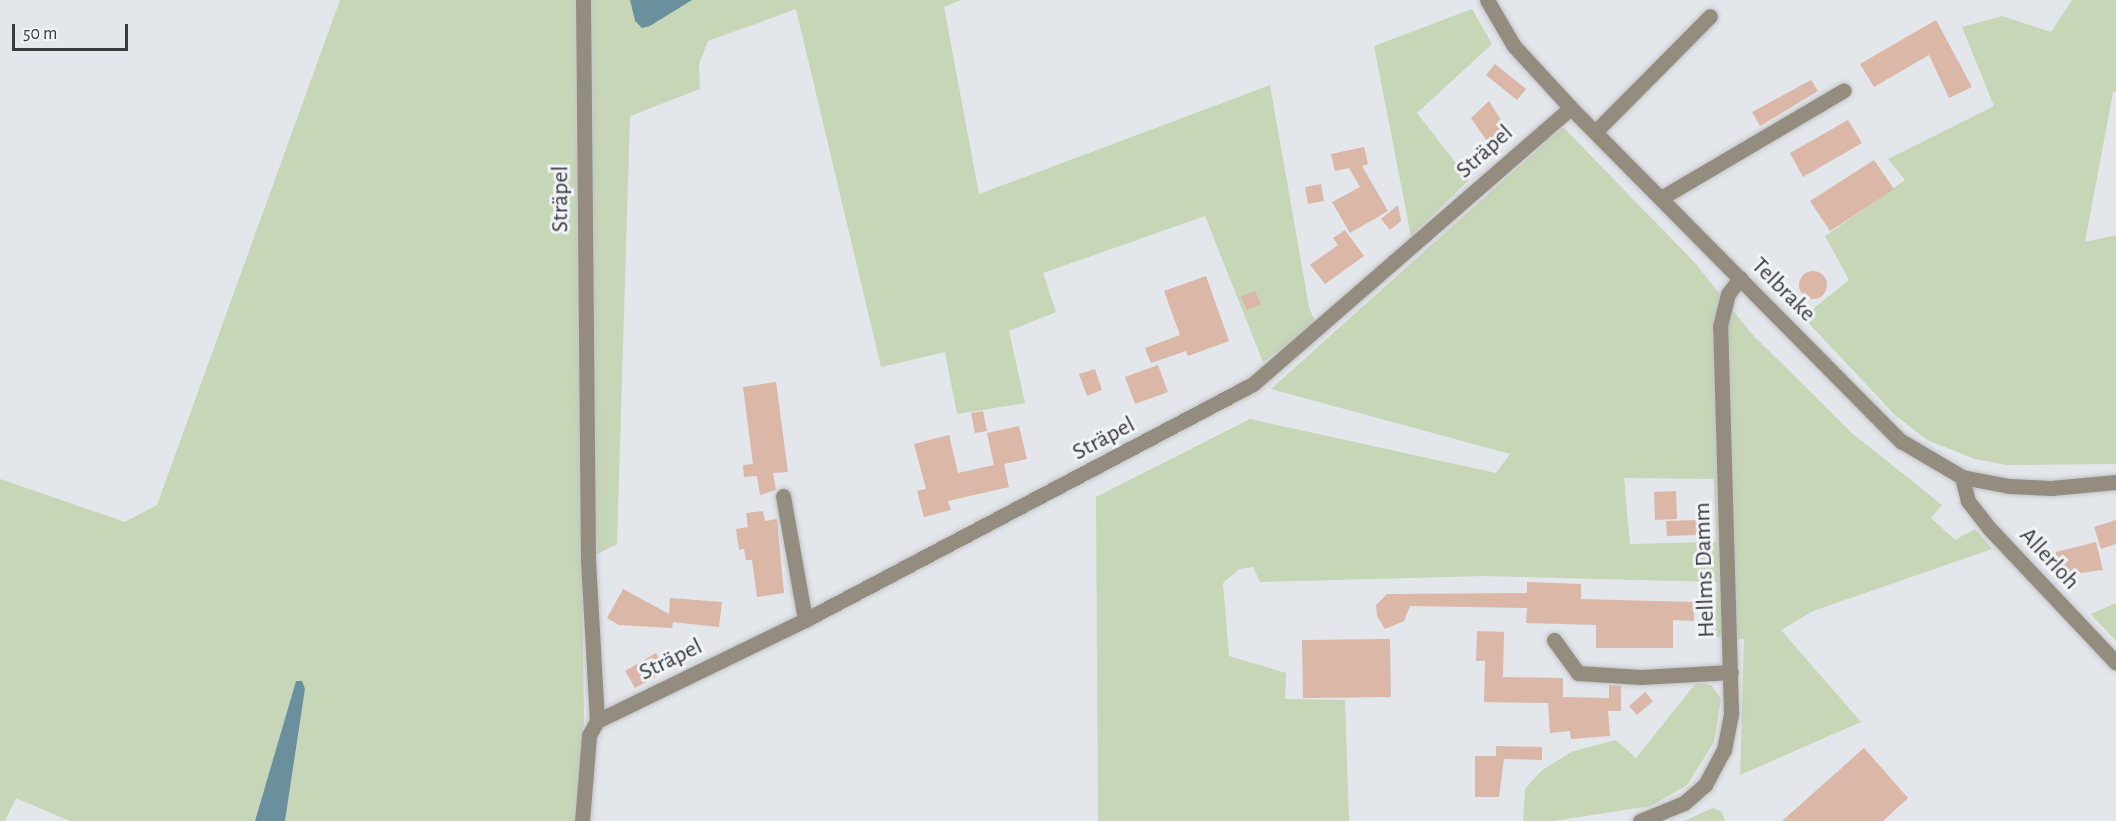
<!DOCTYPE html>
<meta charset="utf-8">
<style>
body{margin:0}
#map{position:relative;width:2116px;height:821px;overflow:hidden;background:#e3e6ea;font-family:"Alegreya Sans",sans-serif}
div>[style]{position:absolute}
.green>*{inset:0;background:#c6d6b6}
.water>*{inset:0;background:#6a909e}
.building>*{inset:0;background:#dbb7a7}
.round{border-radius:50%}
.roads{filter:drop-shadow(0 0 2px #c1c4c7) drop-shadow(0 0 2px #c1c4c7)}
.minor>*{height:15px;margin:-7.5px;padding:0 7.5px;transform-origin:7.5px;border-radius:7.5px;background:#948c7f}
span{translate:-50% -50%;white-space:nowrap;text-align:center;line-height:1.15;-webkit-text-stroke:6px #f0f3f7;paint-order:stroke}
.street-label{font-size:24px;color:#393a3c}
.scale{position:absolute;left:12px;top:24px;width:116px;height:27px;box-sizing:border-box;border:3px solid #393a3c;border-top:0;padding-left:8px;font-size:18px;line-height:21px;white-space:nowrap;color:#393a3c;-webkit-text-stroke:4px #f0f3f7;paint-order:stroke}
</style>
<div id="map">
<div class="green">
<div style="clip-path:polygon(340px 0,575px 0,584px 721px,577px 821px,285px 821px,305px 689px,296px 681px,255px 821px,70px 821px,16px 798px,5px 821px,0 821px,0 479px,125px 522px,157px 505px)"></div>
<div style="clip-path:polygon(592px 0,630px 0,635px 21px,650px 26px,692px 0,961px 0,944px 7px,979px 194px,1270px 85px,1309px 307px,1316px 324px,1263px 362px,1205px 216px,1043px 273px,1056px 312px,1009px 331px,1025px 403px,957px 414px,945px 352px,881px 367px,796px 9px,708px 41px,699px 64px,700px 89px,630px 116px,617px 544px,595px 555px)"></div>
<div style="clip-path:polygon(2072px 0,2116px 0,2116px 92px,2113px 92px,2085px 242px,2116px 235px,2116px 464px,2006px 465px,1975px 459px,1927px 440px,1895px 415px,1803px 317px,1849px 280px,1825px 236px,1905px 180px,1888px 159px,1994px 106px,1962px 27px,2002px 16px,2051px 32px)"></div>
<div style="clip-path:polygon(1472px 9px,1492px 44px,1417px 113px,1469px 180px,1411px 236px,1374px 46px)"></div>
<div style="clip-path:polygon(evenodd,1563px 127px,1695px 263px,1751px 333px,1853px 434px,1942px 505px,1931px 518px,1955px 540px,1975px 529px,1992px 549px,1813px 611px,1781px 630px,1861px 722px,1740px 775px,1744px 639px,1714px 637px,1717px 582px,1483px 576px,1260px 582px,1253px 567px,1239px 569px,1223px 583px,1229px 656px,1286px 673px,1285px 699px,1345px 700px,1349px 821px,1098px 821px,1096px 497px,1250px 419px,1496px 473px,1510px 454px,1271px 389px,1563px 127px,1624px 478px,1714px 479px,1716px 542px,1630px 544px,1624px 478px)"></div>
<div style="clip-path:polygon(2116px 603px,2116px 641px,2091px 614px)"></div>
<div style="clip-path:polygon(1696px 683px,1711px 685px,1721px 699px,1714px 742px,1687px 785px,1651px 806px,1553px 821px,1523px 821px,1525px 789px,1541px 771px,1571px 752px,1616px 740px,1636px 758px)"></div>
<div style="clip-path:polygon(1713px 808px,1722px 812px,1725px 821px,1684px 821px)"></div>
</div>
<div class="water">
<div style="clip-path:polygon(630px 0,692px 0,650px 26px,642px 28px,635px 21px)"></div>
<div style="clip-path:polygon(296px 681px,302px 681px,305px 689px,285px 821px,255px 821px)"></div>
</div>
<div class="building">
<div style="clip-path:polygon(1936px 20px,1972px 87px,1949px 98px,1929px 55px,1874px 87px,1860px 64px)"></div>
<div style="clip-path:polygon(1495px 64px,1526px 89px,1517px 100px,1486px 75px)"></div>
<div style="clip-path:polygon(1811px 80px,1818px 91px,1760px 126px,1752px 112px)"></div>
<div style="clip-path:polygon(1489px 101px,1506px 128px,1489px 144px,1471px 118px)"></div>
<div style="clip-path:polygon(1848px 120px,1862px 143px,1803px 177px,1790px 153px)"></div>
<div style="clip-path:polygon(1364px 147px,1368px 164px,1362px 166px,1388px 211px,1350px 233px,1332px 202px,1360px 187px,1349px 168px,1335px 171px,1331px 154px)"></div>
<div style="clip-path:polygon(1874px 160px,1894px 189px,1830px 231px,1810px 201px)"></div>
<div style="clip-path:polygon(1321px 184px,1324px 201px,1308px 204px,1305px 187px)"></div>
<div style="clip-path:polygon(1398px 205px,1401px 221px,1390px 230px,1381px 219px)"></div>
<div style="clip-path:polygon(1345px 230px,1364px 256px,1325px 284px,1310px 265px,1338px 245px,1333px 238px)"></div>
<div class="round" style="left:1799px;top:271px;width:28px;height:28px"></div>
<div style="clip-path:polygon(1206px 276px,1229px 341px,1188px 356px,1186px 351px,1151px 363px,1145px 348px,1180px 335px,1164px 291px)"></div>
<div style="clip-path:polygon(1255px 291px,1261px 304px,1247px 310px,1241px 297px)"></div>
<div style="clip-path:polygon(1158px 365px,1168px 392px,1135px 404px,1125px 377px)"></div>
<div style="clip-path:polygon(1095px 369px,1102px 390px,1087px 396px,1079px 374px)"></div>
<div style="clip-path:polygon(776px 382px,788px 472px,773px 473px,776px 490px,760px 495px,757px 476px,744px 477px,743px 465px,753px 464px,743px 387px)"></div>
<div style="clip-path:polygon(983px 411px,987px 431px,975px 433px,971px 413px)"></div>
<div style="clip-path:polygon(1019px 426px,1027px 459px,1004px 464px,1009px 487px,948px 501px,951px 510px,924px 517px,917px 491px,926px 489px,914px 444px,949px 435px,958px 473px,994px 465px,987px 433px)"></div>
<div style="clip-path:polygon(1676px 491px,1677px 519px,1655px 520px,1654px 492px)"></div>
<div style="clip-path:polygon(763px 511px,765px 521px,777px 519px,784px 593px,757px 597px,752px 560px,746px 560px,744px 549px,739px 550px,736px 529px,748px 527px,746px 513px)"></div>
<div style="clip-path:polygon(1697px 520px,1698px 535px,1667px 536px,1666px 521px)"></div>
<div style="clip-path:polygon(2116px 520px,2116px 544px,2101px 549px,2094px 527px)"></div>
<div style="clip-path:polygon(2096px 542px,2103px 570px,2065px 575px,2055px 562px,2056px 552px)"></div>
<div style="clip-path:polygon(1527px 582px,1581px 584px,1581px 599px,1694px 602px,1694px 621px,1673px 620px,1673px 648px,1596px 648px,1596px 625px,1526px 623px,1527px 608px,1410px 606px,1404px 621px,1385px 629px,1377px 616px,1376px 605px,1387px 594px,1527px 593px)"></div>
<div style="clip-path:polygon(623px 589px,669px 614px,670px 598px,722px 602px,719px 627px,673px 622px,672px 628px,619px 625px,607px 618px)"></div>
<div style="clip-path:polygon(1477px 631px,1504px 632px,1503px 677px,1563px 678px,1563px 697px,1609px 698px,1609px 685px,1621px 686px,1621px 711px,1608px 711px,1610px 736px,1571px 739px,1570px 731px,1550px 733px,1548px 703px,1484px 702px,1485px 661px,1476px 661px)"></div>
<div style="clip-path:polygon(1390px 639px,1391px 697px,1303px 698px,1302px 640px)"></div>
<div style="clip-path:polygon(656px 653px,666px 671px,635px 688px,625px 671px)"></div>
<div style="clip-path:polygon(1645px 692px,1653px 701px,1637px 715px,1629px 706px)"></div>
<div style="clip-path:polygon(1496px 746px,1542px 747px,1542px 760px,1504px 759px,1499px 797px,1475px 797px,1475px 756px,1496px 756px)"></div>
<div style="clip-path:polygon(1864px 748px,1908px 798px,1883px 821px,1782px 821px)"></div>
</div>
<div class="roads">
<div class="minor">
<div style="left:1487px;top:0;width:53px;rotate:59.6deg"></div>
<div style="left:1514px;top:46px;width:84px;rotate:47.4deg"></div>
<div style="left:1571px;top:108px;width:469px;rotate:45.3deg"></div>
<div style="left:1901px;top:441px;width:71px;rotate:30.5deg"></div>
<div style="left:1962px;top:477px;width:48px;rotate:10.8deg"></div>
<div style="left:2009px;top:486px;width:42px;rotate:2.7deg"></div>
<div style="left:2051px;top:488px;width:65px;rotate:-5.3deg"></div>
<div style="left:1595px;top:132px;width:163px;rotate:-45.2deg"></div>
<div style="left:1661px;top:198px;width:212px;rotate:-30.5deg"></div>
<div style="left:1962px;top:477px;width:25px;rotate:76deg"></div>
<div style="left:1968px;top:501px;width:34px;rotate:52deg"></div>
<div style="left:1989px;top:528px;width:185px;rotate:46.7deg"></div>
<div style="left:783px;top:496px;width:126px;rotate:79.9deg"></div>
<div style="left:1554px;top:640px;width:41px;rotate:54deg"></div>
<div style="left:1578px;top:673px;width:63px;rotate:3.6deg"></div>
<div style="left:1641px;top:677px;width:90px;rotate:-3.2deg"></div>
<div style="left:597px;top:721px;width:231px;rotate:-25.9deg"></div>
<div style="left:805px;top:620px;width:506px;rotate:-27.78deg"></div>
<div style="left:1253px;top:384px;width:421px;rotate:-41deg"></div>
<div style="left:582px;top:821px;width:86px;rotate:-85.3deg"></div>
<div style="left:589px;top:735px;width:16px;rotate:-60deg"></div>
<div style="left:597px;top:721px;width:162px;rotate:-93.2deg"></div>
<div style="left:588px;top:559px;width:559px;rotate:-90.51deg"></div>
<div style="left:1640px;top:821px;width:48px;rotate:-22.2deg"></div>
<div style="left:1684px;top:803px;width:28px;rotate:-41deg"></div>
<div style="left:1705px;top:785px;width:40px;rotate:-62deg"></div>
<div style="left:1724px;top:750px;width:38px;rotate:-79deg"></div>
<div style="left:1731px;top:713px;width:387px;rotate:-91.6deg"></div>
<div style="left:1720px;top:326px;width:33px;rotate:-76deg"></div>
<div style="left:1728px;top:294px;width:20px;rotate:-53deg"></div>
</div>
</div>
<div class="street-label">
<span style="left:1485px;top:152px;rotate:-42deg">Sträpel</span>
<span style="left:561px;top:199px;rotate:-90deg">Sträpel</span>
<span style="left:1783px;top:290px;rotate:45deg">Telbrake</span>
<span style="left:1104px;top:439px;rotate:-28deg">Sträpel</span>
<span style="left:2049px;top:559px;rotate:47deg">Allerloh</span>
<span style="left:1705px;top:570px;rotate:-92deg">Hellms Damm</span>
<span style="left:671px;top:660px;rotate:-26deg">Sträpel</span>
</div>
<div class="scale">50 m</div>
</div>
